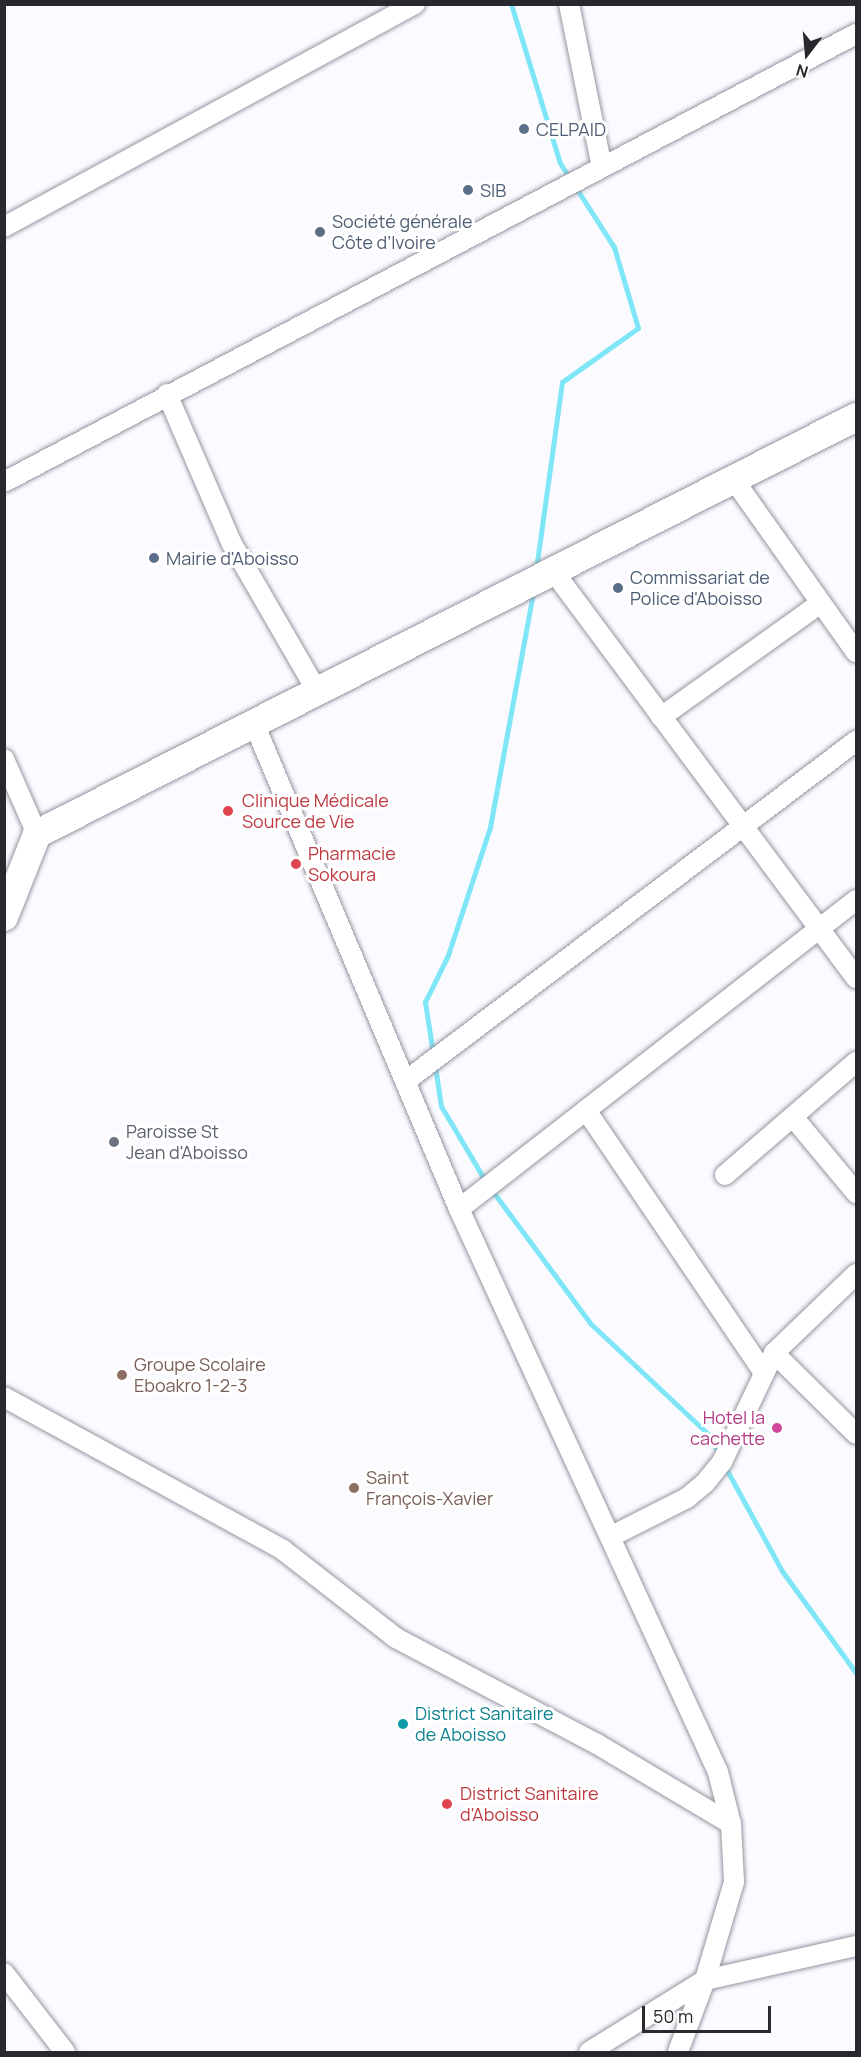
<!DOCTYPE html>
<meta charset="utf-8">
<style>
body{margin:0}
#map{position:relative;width:861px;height:2057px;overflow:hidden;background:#fbfaff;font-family:Manrope,sans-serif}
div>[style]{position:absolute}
.stream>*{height:5px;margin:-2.5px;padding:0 2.5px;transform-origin:2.5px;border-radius:2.5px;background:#7ee6f7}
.roads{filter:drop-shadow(0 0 2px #97949f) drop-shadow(0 0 2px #97949f)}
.street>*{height:20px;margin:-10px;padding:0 10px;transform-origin:10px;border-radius:10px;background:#fff}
.secondary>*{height:28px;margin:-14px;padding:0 14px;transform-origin:14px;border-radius:14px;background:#fff}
.dots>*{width:16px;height:16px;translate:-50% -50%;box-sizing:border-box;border:3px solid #fff;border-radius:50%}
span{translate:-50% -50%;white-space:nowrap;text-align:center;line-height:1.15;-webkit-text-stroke:6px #fff;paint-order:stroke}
.service-label{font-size:18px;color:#4e5e75}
.left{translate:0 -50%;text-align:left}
.health-label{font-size:18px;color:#be3a42}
.worship-label{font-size:18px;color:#5b616d}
.education-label{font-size:18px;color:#785e54}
.hotel-label{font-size:18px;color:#b23c85}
.right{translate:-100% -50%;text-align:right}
.culture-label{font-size:18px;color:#0d838f}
.frame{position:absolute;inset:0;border:6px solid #29282c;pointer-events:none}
.north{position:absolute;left:777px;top:24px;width:60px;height:60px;-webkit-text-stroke:4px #fff;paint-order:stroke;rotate:196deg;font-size:16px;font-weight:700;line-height:24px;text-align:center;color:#29282c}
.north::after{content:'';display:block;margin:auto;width:21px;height:27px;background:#29282c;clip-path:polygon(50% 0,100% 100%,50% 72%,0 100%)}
.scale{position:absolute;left:642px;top:2006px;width:129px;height:27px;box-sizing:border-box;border:3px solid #29282c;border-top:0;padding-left:8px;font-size:18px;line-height:21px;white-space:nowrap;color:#29282c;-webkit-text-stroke:4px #fff;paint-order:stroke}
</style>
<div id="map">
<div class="stream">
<div style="left:511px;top:4px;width:166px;rotate:72.9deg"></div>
<div style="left:560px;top:163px;width:100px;rotate:57.3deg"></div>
<div style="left:614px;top:247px;width:84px;rotate:73.5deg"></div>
<div style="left:638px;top:328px;width:93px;rotate:144.6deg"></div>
<div style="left:562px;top:382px;width:189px;rotate:97.9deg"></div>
<div style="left:433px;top:1054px;width:53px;rotate:-98.7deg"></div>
<div style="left:425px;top:1002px;width:52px;rotate:-63.9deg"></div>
<div style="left:448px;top:955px;width:135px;rotate:-71.8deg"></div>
<div style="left:490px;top:827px;width:238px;rotate:-79.6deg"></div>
<div style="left:435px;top:1066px;width:40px;rotate:81.5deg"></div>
<div style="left:441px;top:1106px;width:88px;rotate:59.4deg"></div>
<div style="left:491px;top:1189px;width:168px;rotate:53.5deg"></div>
<div style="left:591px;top:1324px;width:161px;rotate:43.2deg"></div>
<div style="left:708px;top:1434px;width:25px;rotate:61deg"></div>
<div style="left:724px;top:1465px;width:121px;rotate:61.3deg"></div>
<div style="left:782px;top:1571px;width:126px;rotate:54deg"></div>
</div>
<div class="roads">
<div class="street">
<div style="left:569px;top:4px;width:166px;rotate:78.6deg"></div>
<div style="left:4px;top:227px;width:468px;rotate:-28.5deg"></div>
<div style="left:167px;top:394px;width:163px;rotate:66.6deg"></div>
<div style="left:232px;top:544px;width:172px;rotate:60deg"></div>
<div style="left:734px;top:480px;width:211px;rotate:54.7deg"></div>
<div style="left:4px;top:482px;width:963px;rotate:-27.74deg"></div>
<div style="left:554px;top:572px;width:506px;rotate:53.36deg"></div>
<div style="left:661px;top:717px;width:196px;rotate:-35.5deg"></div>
<div style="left:255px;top:726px;width:524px;rotate:67.1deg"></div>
<div style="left:459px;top:1209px;width:620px;rotate:65.3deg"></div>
<div style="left:718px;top:1772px;width:54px;rotate:76deg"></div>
<div style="left:731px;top:1824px;width:58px;rotate:87deg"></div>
<div style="left:734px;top:1882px;width:102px;rotate:106.5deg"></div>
<div style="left:705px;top:1980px;width:77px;rotate:110.6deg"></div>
<div style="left:4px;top:759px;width:82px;rotate:66.3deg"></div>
<div style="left:407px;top:1080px;width:563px;rotate:-37.05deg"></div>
<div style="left:586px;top:1110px;width:318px;rotate:55.9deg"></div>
<div style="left:793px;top:1117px;width:99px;rotate:50.3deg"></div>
<div style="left:725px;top:1175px;width:173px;rotate:-40.8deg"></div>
<div style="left:459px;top:1209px;width:503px;rotate:-37.89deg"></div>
<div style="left:774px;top:1353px;width:115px;rotate:44.6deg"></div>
<div style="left:4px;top:1397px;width:318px;rotate:28.7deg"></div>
<div style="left:283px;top:1550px;width:143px;rotate:37.9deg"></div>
<div style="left:396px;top:1638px;width:227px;rotate:27.8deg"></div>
<div style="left:597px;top:1744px;width:156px;rotate:30.8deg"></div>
<div style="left:612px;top:1536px;width:84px;rotate:-26.9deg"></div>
<div style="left:687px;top:1498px;width:23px;rotate:-40deg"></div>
<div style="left:705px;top:1483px;width:27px;rotate:-51deg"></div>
<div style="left:722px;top:1462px;width:121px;rotate:-64.5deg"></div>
<div style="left:774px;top:1353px;width:114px;rotate:-43.9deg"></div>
<div style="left:4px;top:1973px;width:100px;rotate:52.3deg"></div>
<div style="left:589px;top:2052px;width:137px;rotate:-31.8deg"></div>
<div style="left:705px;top:1980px;width:155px;rotate:-12.7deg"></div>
</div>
<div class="secondary">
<div style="left:4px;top:917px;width:89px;rotate:-68.3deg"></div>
<div style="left:37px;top:834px;width:919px;rotate:-26.98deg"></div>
</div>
</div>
<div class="dots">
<div style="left:524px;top:129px;background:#5c6f8a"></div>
<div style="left:468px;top:190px;background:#5c6f8a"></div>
<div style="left:320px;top:232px;background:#5c6f8a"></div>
<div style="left:154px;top:558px;background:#5c6f8a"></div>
<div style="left:618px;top:588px;background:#5c6f8a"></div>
<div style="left:228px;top:811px;background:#e0444e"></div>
<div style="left:296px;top:864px;background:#e0444e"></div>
<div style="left:114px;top:1142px;background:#6b7280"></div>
<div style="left:122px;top:1375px;background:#8d6e63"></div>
<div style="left:777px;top:1428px;background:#d1479c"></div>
<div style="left:354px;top:1488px;background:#8d6e63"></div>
<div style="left:403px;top:1724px;background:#0f9aa8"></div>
<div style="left:447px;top:1804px;background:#e0444e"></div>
</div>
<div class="service-label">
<span class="left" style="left:536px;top:129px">CELPAID</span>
<span class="left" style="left:480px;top:190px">SIB</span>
<span class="left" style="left:332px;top:232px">Société générale<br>Côte d’Ivoire</span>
<span class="left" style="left:166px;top:558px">Mairie d'Aboisso</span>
<span class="left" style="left:630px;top:588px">Commissariat de<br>Police d'Aboisso</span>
</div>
<div class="health-label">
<span class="left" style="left:242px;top:811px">Clinique Médicale<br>Source de Vie</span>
<span class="left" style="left:308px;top:864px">Pharmacie<br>Sokoura</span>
<span class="left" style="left:460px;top:1804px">District Sanitaire<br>d'Aboisso</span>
</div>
<div class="worship-label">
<span class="left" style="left:126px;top:1142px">Paroisse St<br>Jean d'Aboisso</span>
</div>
<div class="education-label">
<span class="left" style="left:134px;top:1375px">Groupe Scolaire<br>Eboakro 1-2-3</span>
<span class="left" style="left:366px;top:1488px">Saint<br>François-Xavier</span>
</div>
<div class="hotel-label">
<span class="right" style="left:765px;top:1428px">Hotel la<br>cachette</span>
</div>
<div class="culture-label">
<span class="left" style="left:415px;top:1724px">District Sanitaire<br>de Aboisso</span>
</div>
<div class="frame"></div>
<div class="north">N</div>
<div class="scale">50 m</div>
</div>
